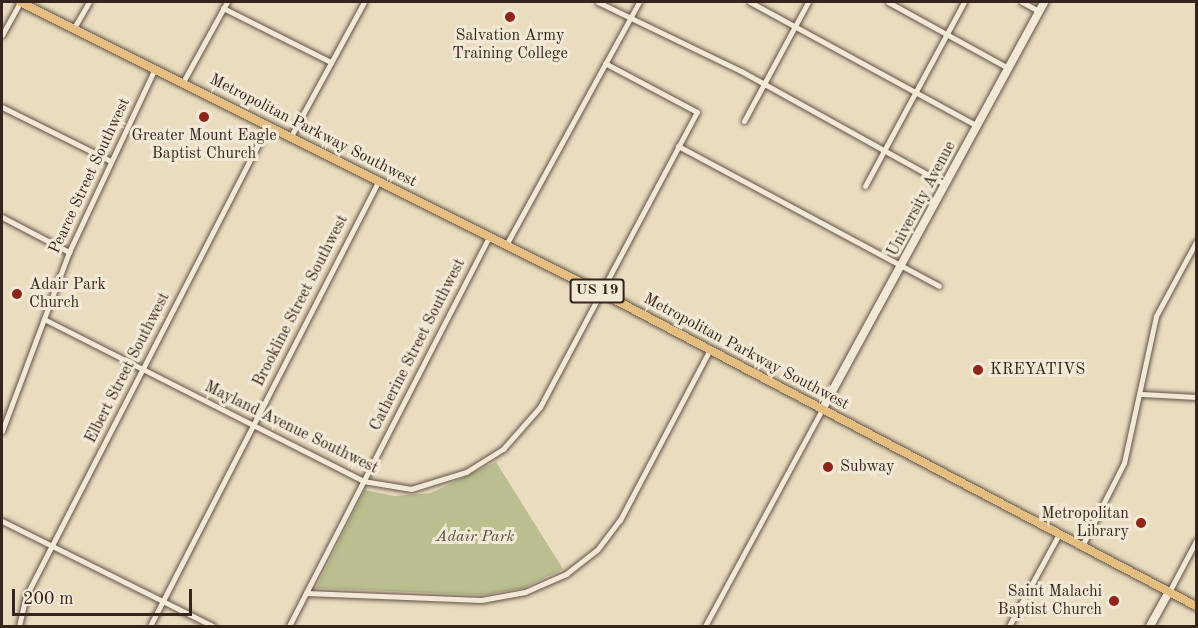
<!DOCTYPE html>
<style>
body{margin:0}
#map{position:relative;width:1198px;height:628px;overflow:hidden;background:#e9dcbf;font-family:"Old Standard TT",serif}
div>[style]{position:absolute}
.green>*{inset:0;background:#bbbf8f}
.roads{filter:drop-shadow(0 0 2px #615246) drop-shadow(0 0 2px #615246)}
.street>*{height:5px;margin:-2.5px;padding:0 2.5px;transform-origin:2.5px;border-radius:2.5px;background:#f1e8d5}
.secondary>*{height:8px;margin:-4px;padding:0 4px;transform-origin:4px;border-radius:4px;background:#f1e8d5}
.primary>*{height:8px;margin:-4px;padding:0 4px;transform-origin:4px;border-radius:4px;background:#e4be80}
.dots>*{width:16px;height:16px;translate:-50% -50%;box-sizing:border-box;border:3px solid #f1e8d5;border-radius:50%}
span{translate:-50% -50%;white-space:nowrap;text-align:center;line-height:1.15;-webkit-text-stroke:6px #f1e8d5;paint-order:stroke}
.shield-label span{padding:2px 4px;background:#f1e8d5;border:2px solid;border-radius:4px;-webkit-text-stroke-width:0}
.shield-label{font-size:15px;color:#34241d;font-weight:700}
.poi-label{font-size:16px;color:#34241d}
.left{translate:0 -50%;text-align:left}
.right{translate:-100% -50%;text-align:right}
.street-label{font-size:16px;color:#34241d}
.park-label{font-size:16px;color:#564b3a;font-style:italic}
.frame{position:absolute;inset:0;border:3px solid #34241d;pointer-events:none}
.scale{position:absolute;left:12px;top:589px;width:180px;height:27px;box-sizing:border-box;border:3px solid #34241d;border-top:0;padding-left:8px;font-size:18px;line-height:21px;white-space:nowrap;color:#34241d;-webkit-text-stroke:4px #f1e8d5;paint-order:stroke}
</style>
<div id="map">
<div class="green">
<div style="clip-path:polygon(496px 462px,563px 569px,523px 588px,481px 595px,316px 588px,365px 490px,394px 496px,431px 493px)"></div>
</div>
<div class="roads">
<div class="street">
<div style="left:598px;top:2px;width:159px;rotate:25.8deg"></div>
<div style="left:741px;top:71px;width:233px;rotate:29deg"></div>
<div style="left:750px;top:2px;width:259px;rotate:28.6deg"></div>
<div style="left:888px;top:2px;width:137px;rotate:28.8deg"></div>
<div style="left:1022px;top:2px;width:19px;rotate:28deg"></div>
<div style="left:223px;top:8px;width:121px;rotate:26.6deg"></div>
<div style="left:74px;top:28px;width:30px;rotate:-60deg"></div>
<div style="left:2px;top:35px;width:38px;rotate:-61deg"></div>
<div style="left:183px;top:82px;width:91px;rotate:-61.2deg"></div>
<div style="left:2px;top:107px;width:122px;rotate:26.4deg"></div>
<div style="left:744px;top:121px;width:135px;rotate:-61.7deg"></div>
<div style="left:291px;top:136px;width:153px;rotate:-61.4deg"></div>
<div style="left:678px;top:146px;width:296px;rotate:28.2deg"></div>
<div style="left:865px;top:186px;width:209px;rotate:-61.7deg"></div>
<div style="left:2px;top:217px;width:76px;rotate:27.6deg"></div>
<div style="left:506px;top:245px;width:277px;rotate:-61.3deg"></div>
<div style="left:44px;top:319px;width:358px;rotate:26.9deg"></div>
<div style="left:363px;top:481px;width:49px;rotate:9.5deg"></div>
<div style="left:411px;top:489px;width:58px;rotate:-17.2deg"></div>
<div style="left:466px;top:472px;width:44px;rotate:-31.9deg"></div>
<div style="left:503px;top:449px;width:56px;rotate:-48.6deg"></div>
<div style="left:540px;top:407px;width:334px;rotate:-62deg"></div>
<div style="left:697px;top:112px;width:104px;rotate:-152deg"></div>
<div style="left:1142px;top:394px;width:54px;rotate:3.2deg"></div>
<div style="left:2px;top:431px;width:191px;rotate:-69.5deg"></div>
<div style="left:69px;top:252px;width:203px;rotate:-64.9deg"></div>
<div style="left:2px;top:521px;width:236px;rotate:26.5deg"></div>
<div style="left:1082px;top:546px;width:93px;rotate:-63.2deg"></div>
<div style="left:1124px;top:463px;width:150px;rotate:-77.7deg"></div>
<div style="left:1156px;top:316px;width:84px;rotate:-61.6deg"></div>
<div style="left:1169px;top:592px;width:58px;rotate:-62.1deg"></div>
<div style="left:306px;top:593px;width:175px;rotate:2.3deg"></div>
<div style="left:481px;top:600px;width:45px;rotate:-10.3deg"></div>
<div style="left:525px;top:592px;width:45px;rotate:-23.7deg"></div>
<div style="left:566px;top:574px;width:39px;rotate:-38deg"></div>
<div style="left:597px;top:550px;width:38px;rotate:-53deg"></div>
<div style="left:620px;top:520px;width:193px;rotate:-62.2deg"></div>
<div style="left:19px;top:626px;width:31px;rotate:-77deg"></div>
<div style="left:26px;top:596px;width:530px;rotate:-62.81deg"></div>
<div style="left:150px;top:626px;width:501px;rotate:-62.82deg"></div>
<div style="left:289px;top:626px;width:437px;rotate:-62.8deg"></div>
<div style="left:705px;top:626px;width:248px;rotate:-61.6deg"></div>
<div style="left:1009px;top:626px;width:105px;rotate:-61.5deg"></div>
</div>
<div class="secondary">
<div style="left:823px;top:408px;width:462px;rotate:-61.4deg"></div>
<div style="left:1150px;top:626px;width:39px;rotate:-61deg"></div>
</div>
<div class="primary">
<div style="left:20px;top:2px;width:653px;rotate:26.57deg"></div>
<div style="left:604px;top:294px;width:669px;rotate:27.79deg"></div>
</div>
</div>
<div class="dots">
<div style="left:510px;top:17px;background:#8f2418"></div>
<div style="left:204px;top:117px;background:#8f2418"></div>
<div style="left:17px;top:294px;background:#8f2418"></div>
<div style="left:978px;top:370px;background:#8f2418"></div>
<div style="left:828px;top:467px;background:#8f2418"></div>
<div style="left:1141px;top:523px;background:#8f2418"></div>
<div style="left:1114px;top:601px;background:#8f2418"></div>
</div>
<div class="shield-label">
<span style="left:597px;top:291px">US 19</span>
</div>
<div class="poi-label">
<span style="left:510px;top:45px">Salvation Army<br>Training College</span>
<span style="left:204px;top:145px">Greater Mount Eagle<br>Baptist Church</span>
<span class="left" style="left:29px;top:294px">Adair Park<br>Church</span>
<span class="left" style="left:990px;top:370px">KREYATIVS</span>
<span class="left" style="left:840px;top:467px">Subway</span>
<span class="right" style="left:1129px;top:523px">Metropolitan<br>Library</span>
<span class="right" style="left:1102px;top:601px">Saint Malachi<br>Baptist Church</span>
</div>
<div class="street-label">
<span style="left:313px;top:131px;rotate:27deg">Metropolitan Parkway Southwest</span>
<span style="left:90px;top:176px;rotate:-65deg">Pearce Street Southwest</span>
<span style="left:922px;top:199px;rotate:-62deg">University Avenue</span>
<span style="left:301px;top:301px;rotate:-63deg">Brookline Street Southwest</span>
<span style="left:418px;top:345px;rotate:-63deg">Catherine Street Southwest</span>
<span style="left:746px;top:352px;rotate:28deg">Metropolitan Parkway Southwest</span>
<span style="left:128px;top:368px;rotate:-63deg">Elbert Street Southwest</span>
<span style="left:291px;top:428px;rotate:26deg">Mayland Avenue Southwest</span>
</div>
<div class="park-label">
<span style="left:475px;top:537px">Adair Park</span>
</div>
<div class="frame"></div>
<div class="scale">200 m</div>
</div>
